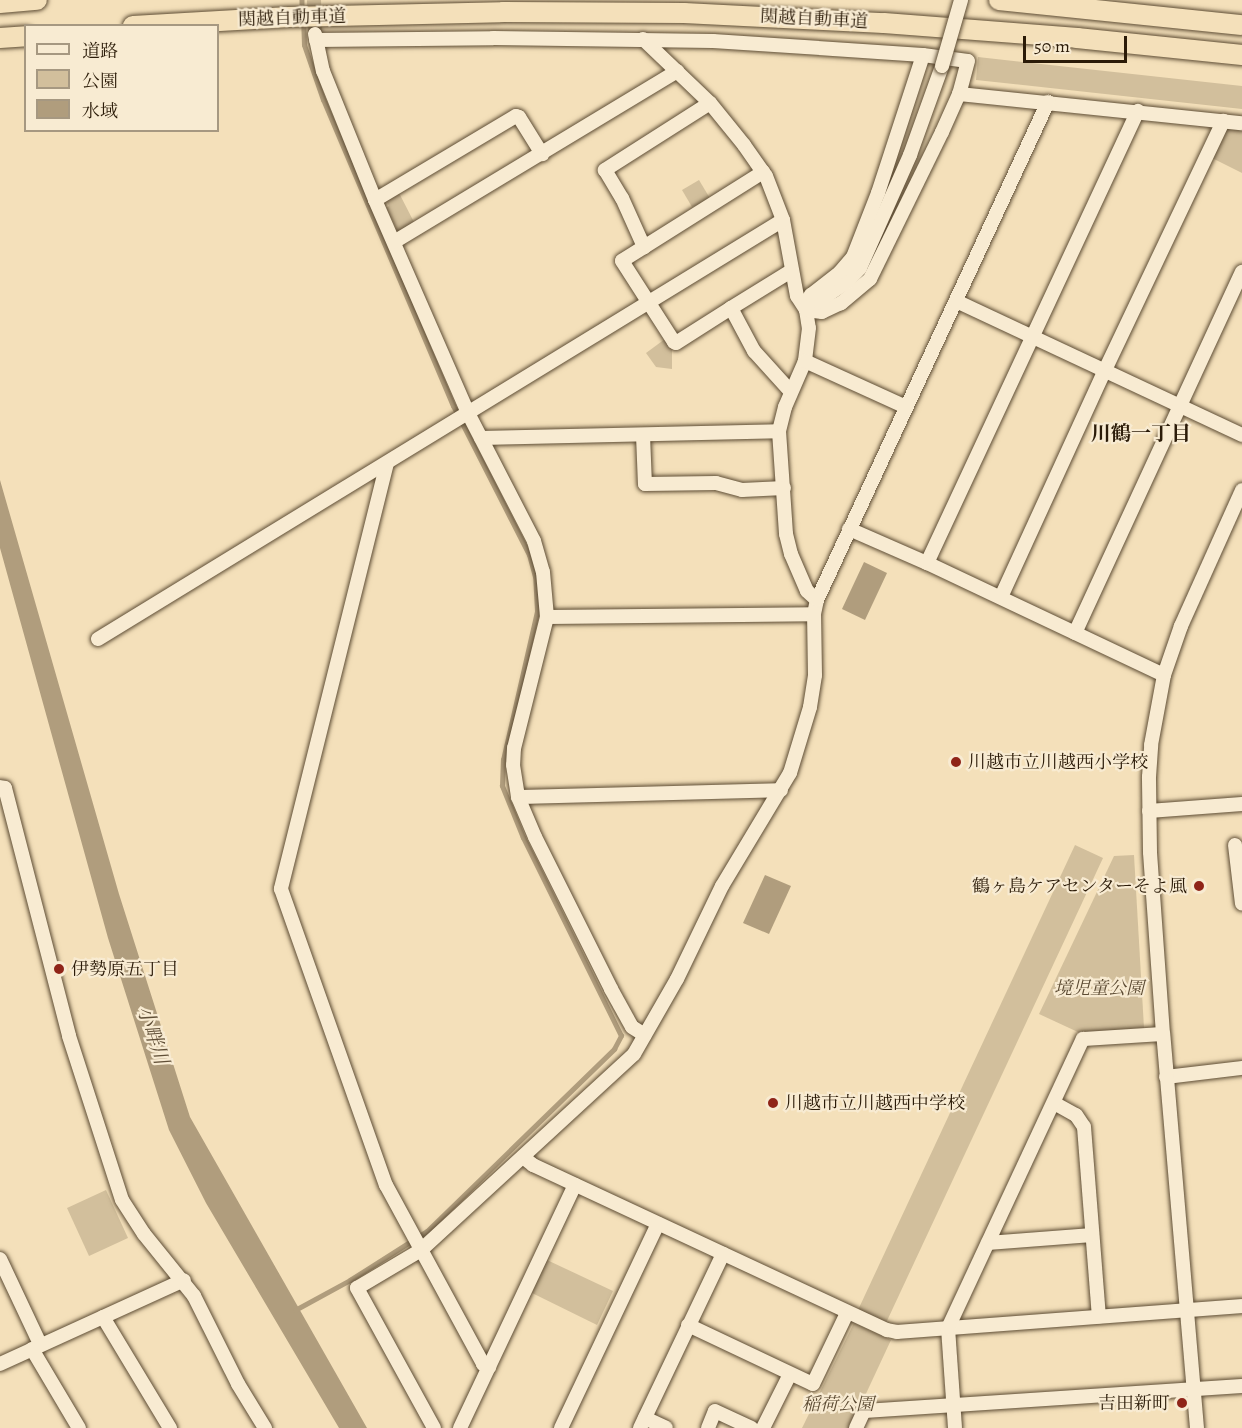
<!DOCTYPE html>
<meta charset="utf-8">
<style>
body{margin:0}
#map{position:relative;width:1242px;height:1428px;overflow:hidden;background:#f4e0ba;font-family:Alegreya,"Noto Serif JP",serif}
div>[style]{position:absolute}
.green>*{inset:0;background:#d2bf9c}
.water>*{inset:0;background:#b09d7d}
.stream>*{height:4.5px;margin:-2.25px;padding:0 2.25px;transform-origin:2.25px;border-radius:2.25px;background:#b09d7d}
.minor-tunnel>*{height:14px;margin-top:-7px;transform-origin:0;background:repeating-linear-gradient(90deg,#ccb996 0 14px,transparent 0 21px)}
.roads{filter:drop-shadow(0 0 2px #5d4c34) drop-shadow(0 0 2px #5d4c34)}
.minor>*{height:14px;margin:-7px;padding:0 7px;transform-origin:7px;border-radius:7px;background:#f8ebd2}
.highway>*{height:20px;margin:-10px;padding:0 10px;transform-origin:10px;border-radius:10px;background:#f4e0ba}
.bridges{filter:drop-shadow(0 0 2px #5d4c34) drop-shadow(0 0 2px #5d4c34)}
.minor-bridge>*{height:14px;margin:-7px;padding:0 7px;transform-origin:7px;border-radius:7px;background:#f8ebd2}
.dots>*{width:16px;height:16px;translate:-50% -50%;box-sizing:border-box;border:3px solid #f8ebd2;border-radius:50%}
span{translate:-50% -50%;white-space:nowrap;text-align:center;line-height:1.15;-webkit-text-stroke:4.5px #f8ebd2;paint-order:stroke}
.street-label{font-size:18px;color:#2b1b08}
.poi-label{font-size:18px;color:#2b1b08}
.left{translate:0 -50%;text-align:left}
.right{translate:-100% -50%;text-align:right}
.park-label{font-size:18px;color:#5d4c34;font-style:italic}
.neighbourhood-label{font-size:20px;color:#2b1b08;font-weight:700}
.water-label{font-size:20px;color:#604f37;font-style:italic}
.legend{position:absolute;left:24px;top:24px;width:195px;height:108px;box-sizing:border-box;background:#f8ebd2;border:2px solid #a69881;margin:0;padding:8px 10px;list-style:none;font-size:18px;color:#2b1b08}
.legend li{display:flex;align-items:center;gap:12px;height:30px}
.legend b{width:30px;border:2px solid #a69881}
.scale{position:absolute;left:1023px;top:36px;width:104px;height:27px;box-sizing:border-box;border:3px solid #2b1b08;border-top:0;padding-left:8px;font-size:18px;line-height:21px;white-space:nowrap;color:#2b1b08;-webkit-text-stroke:4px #f8ebd2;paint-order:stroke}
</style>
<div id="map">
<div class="green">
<div style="clip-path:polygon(978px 57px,1242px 86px,1242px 109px,976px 80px)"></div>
<div style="clip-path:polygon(1228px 128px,1242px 129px,1242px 173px,1212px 158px)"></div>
<div style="clip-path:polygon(699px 180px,711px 200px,692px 207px,682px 190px)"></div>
<div style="clip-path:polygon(398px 191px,416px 226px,398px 232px,386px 208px,389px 206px,385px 198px)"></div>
<div style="clip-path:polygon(665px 339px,672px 349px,672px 369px,656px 367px,646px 353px)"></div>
<div style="clip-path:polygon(1075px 845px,1103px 858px,886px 1323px,858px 1310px)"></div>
<div style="clip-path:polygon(1134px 855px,1144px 1028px,1080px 1033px,1039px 1014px,1114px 856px)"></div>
<div style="clip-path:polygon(106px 1190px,128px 1238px,89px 1256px,67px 1208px)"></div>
<div style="clip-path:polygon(547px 1260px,613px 1291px,597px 1325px,532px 1293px)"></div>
<div style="clip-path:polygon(854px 1323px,891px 1340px,850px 1428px,802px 1428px)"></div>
</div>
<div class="water">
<div style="clip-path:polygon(0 480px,119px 894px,190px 1117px,367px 1428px,339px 1428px,206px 1203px,169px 1130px,108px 938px,0 548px)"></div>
<div style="clip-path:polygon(864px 562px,887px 573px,865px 620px,842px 609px)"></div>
<div style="clip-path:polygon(765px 875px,791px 886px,769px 934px,743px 923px)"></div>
</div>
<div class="stream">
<div style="left:302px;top:0;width:12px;rotate:90deg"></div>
<div style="left:295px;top:1310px;width:63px;rotate:-28.6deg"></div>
<div style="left:350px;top:1280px;width:91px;rotate:-32.5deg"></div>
<div style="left:427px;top:1231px;width:261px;rotate:-44.2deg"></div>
<div style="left:614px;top:1049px;width:15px;rotate:-62deg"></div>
<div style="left:621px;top:1036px;width:221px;rotate:-116.3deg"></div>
<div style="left:523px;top:838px;width:56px;rotate:-112deg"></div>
<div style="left:502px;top:786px;width:26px;rotate:-88deg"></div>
<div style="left:503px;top:760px;width:153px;rotate:-77.1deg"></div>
<div style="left:537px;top:611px;width:34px;rotate:-93deg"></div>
<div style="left:535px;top:577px;width:23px;rotate:-105deg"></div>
<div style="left:529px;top:555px;width:167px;rotate:-117deg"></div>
<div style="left:453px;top:406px;width:332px;rotate:-113deg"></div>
<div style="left:323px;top:100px;width:58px;rotate:-109.1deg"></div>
<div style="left:304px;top:45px;width:24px;rotate:-92deg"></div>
</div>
<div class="minor-tunnel">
<div style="left:314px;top:0;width:34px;rotate:88deg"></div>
</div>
<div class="roads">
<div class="minor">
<div style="left:315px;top:34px;width:38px;rotate:78deg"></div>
<div style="left:323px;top:71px;width:139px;rotate:68deg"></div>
<div style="left:375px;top:200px;width:232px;rotate:66.4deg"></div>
<div style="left:468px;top:413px;width:144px;rotate:62.7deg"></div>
<div style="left:534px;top:541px;width:32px;rotate:74deg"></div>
<div style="left:543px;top:572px;width:45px;rotate:84.9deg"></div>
<div style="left:547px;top:617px;width:135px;rotate:104.1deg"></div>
<div style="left:514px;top:748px;width:17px;rotate:93deg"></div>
<div style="left:513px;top:765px;width:32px;rotate:81deg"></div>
<div style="left:518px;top:797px;width:43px;rotate:67deg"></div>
<div style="left:535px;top:837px;width:170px;rotate:63.4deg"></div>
<div style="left:611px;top:989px;width:43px;rotate:61.1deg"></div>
<div style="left:632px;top:1027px;width:15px;rotate:32deg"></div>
<div style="left:643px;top:39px;width:93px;rotate:43.7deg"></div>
<div style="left:710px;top:103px;width:54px;rotate:51deg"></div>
<div style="left:744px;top:145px;width:38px;rotate:55deg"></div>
<div style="left:766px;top:176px;width:47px;rotate:68.9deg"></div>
<div style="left:783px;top:220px;width:77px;rotate:79.6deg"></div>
<div style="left:797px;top:296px;width:17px;rotate:57deg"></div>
<div style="left:806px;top:310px;width:18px;rotate:81deg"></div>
<div style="left:809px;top:328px;width:33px;rotate:97deg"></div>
<div style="left:805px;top:361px;width:50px;rotate:113.5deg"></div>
<div style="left:785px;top:407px;width:25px;rotate:104deg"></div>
<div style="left:779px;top:431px;width:103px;rotate:86.1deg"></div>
<div style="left:786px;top:534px;width:21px;rotate:76deg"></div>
<div style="left:791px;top:554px;width:40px;rotate:66.6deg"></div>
<div style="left:807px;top:591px;width:13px;rotate:42deg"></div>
<div style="left:316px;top:40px;width:177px;rotate:-0.6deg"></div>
<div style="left:493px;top:38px;width:220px;rotate:0.8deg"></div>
<div style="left:713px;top:41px;width:210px;rotate:3.8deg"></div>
<div style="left:923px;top:55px;width:45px;rotate:7.6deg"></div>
<div style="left:968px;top:61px;width:34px;rotate:105deg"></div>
<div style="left:959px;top:94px;width:42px;rotate:114.1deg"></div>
<div style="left:942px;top:132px;width:164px;rotate:116.1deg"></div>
<div style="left:870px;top:279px;width:38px;rotate:140deg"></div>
<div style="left:841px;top:303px;width:21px;rotate:155deg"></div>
<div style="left:822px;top:312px;width:16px;rotate:-173deg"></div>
<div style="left:959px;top:94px;width:284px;rotate:5.9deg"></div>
<div style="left:710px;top:103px;width:125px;rotate:147.5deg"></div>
<div style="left:605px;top:170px;width:33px;rotate:59deg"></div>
<div style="left:622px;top:198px;width:54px;rotate:65.8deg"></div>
<div style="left:644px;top:247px;width:26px;rotate:148deg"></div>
<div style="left:622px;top:261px;width:96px;rotate:57.3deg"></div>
<div style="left:674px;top:342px;width:2px;rotate:27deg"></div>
<div style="left:676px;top:343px;width:65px;rotate:-32.5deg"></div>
<div style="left:731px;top:308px;width:49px;rotate:61.9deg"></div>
<div style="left:754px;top:351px;width:55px;rotate:47.9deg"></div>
<div style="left:375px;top:200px;width:164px;rotate:-30.8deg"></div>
<div style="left:516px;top:116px;width:3px;rotate:18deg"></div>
<div style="left:519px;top:117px;width:44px;rotate:58.1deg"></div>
<div style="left:394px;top:242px;width:331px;rotate:-31.1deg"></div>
<div style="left:644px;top:247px;width:141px;rotate:-32.2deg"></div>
<div style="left:956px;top:301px;width:316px;rotate:25.1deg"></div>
<div style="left:731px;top:308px;width:70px;rotate:-31.7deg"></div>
<div style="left:806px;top:310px;width:50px;rotate:-34.3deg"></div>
<div style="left:847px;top:282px;width:19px;rotate:-47deg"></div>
<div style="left:860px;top:268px;width:124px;rotate:-66.1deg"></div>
<div style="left:910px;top:155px;width:95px;rotate:-70.2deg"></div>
<div style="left:806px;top:310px;width:16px;rotate:-72deg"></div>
<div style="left:811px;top:295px;width:37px;rotate:-38deg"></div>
<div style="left:840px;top:272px;width:20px;rotate:-49deg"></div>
<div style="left:853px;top:257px;width:69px;rotate:-68.7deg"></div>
<div style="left:878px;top:193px;width:145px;rotate:-71.9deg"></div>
<div style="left:805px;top:361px;width:111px;rotate:24.5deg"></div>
<div style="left:643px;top:435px;width:49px;rotate:87.7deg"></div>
<div style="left:645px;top:484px;width:71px;rotate:-0.8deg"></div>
<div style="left:716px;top:483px;width:27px;rotate:15deg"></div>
<div style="left:742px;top:490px;width:42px;rotate:-2.7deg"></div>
<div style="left:481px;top:438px;width:298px;rotate:-1.3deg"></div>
<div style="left:387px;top:463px;width:439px;rotate:104deg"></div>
<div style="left:281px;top:889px;width:314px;rotate:70.5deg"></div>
<div style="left:386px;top:1185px;width:204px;rotate:61.5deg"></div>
<div style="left:483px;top:1364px;width:7px;rotate:27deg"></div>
<div style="left:849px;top:529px;width:85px;rotate:23.6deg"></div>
<div style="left:927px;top:563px;width:262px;rotate:25.3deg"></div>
<div style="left:927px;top:563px;width:499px;rotate:-65deg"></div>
<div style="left:1001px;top:597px;width:250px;rotate:-65.4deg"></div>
<div style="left:1105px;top:370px;width:276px;rotate:-64.6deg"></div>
<div style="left:547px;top:617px;width:267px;rotate:-0.6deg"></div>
<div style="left:1075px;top:633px;width:398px;rotate:-65.2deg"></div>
<div style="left:98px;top:639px;width:803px;rotate:-31.45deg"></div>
<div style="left:0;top:787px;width:5px;rotate:11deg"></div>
<div style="left:5px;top:788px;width:256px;rotate:75.5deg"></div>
<div style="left:69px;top:1036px;width:172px;rotate:72.1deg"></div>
<div style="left:122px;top:1200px;width:40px;rotate:57.1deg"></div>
<div style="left:144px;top:1234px;width:80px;rotate:51.1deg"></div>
<div style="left:194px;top:1296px;width:98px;rotate:63.4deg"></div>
<div style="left:238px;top:1384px;width:52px;rotate:58.5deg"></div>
<div style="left:518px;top:797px;width:263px;rotate:-1.5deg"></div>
<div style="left:1149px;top:811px;width:93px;rotate:-4.3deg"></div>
<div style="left:1235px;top:845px;width:59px;rotate:83.2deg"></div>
<div style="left:1166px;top:1077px;width:77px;rotate:-6.8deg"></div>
<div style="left:1054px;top:1103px;width:25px;rotate:29deg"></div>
<div style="left:1076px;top:1115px;width:14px;rotate:56deg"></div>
<div style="left:1084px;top:1127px;width:190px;rotate:85.5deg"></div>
<div style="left:523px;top:1157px;width:13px;rotate:39deg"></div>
<div style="left:533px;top:1165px;width:391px;rotate:25deg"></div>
<div style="left:887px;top:1330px;width:10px;rotate:11deg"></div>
<div style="left:897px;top:1332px;width:346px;rotate:-4.3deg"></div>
<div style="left:988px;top:1243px;width:104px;rotate:-4.4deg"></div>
<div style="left:0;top:1259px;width:94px;rotate:64.8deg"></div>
<div style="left:103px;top:1317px;width:130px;rotate:58.9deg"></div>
<div style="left:688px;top:1325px;width:138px;rotate:25.3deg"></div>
<div style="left:813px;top:1384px;width:79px;rotate:-64.4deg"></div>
<div style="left:32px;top:1349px;width:92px;rotate:59.3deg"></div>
<div style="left:0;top:1364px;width:202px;rotate:-24.5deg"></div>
<div style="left:645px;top:1418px;width:23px;rotate:25deg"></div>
<div style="left:434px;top:1428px;width:160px;rotate:-118.8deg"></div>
<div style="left:357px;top:1288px;width:74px;rotate:-30.7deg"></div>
<div style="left:421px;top:1250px;width:289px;rotate:-42.6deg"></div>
<div style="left:634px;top:1054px;width:86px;rotate:-60.2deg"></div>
<div style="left:677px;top:979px;width:103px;rotate:-64.2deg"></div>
<div style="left:722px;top:886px;width:132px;rotate:-59deg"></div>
<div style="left:790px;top:773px;width:69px;rotate:-73.1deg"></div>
<div style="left:810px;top:707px;width:32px;rotate:-81deg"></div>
<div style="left:815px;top:675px;width:61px;rotate:-90.9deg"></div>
<div style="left:814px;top:614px;width:14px;rotate:-78deg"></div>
<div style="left:817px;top:600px;width:549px;rotate:-65.12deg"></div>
<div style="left:460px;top:1428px;width:269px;rotate:-64.7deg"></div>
<div style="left:561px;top:1428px;width:226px;rotate:-64.6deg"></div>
<div style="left:640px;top:1428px;width:193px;rotate:-64.5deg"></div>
<div style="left:708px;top:1428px;width:18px;rotate:-68deg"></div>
<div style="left:715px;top:1411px;width:40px;rotate:25deg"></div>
<div style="left:763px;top:1428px;width:60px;rotate:-63.4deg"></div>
<div style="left:856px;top:1428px;width:19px;rotate:-65deg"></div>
<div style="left:864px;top:1411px;width:379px;rotate:-3.8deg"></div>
<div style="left:955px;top:1428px;width:100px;rotate:-94deg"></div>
<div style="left:948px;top:1328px;width:319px;rotate:-65deg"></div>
<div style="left:1083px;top:1039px;width:80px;rotate:-3.6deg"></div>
<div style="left:1197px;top:1428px;width:395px;rotate:-94.9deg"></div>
<div style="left:1163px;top:1034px;width:182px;rotate:-94.1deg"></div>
<div style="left:1150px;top:852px;width:75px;rotate:-90.8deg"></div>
<div style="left:1149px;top:777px;width:32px;rotate:-86deg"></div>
<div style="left:1151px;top:745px;width:71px;rotate:-79.5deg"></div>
<div style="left:1164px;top:675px;width:52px;rotate:-70.9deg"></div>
<div style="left:1181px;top:626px;width:149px;rotate:-65.8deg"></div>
</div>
<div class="highway">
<div style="left:999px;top:0;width:244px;rotate:5.9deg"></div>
<div style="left:0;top:3px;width:37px;rotate:-5deg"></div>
<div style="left:133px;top:26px;width:156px;rotate:-3.3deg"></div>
<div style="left:289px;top:17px;width:215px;rotate:-1.3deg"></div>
<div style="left:504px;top:12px;width:180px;rotate:0.3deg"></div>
<div style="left:684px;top:13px;width:200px;rotate:2.9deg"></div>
<div style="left:884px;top:23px;width:194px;rotate:4.4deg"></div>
<div style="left:1077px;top:38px;width:166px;rotate:5.9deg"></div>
<div style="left:0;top:38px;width:26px;rotate:-4deg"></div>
</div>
</div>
<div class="bridges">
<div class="minor-bridge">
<div style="left:942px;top:66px;width:69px;rotate:-73.9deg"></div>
</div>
</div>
<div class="dots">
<div style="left:956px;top:762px;background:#8f2418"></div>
<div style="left:1199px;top:886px;background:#8f2418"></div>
<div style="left:59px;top:969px;background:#8f2418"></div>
<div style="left:773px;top:1103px;background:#8f2418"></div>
<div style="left:1182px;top:1403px;background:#8f2418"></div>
</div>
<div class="street-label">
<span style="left:292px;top:18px;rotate:-2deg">関越自動車道</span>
<span style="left:814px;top:19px;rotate:3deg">関越自動車道</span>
</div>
<div class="poi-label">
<span class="left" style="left:968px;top:762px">川越市立川越西小学校</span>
<span class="right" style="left:1187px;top:886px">鶴ヶ島ケアセンターそよ風</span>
<span class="left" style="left:71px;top:969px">伊勢原五丁目</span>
<span class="left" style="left:785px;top:1103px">川越市立川越西中学校</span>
<span class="right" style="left:1170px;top:1403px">吉田新町</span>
</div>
<div class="park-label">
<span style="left:1099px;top:988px">境児童公園</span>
<span style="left:838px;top:1404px">稲荷公園</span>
</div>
<div class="neighbourhood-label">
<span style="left:1141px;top:433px">川鶴一丁目</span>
</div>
<div class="water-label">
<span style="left:153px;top:1035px;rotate:72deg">小畔川</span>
</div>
<ul class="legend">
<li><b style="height:8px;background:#f8ebd2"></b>道路</li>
<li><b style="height:16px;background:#d2bf9c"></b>公園</li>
<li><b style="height:16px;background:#b09d7d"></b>水域</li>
</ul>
<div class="scale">50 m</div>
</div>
